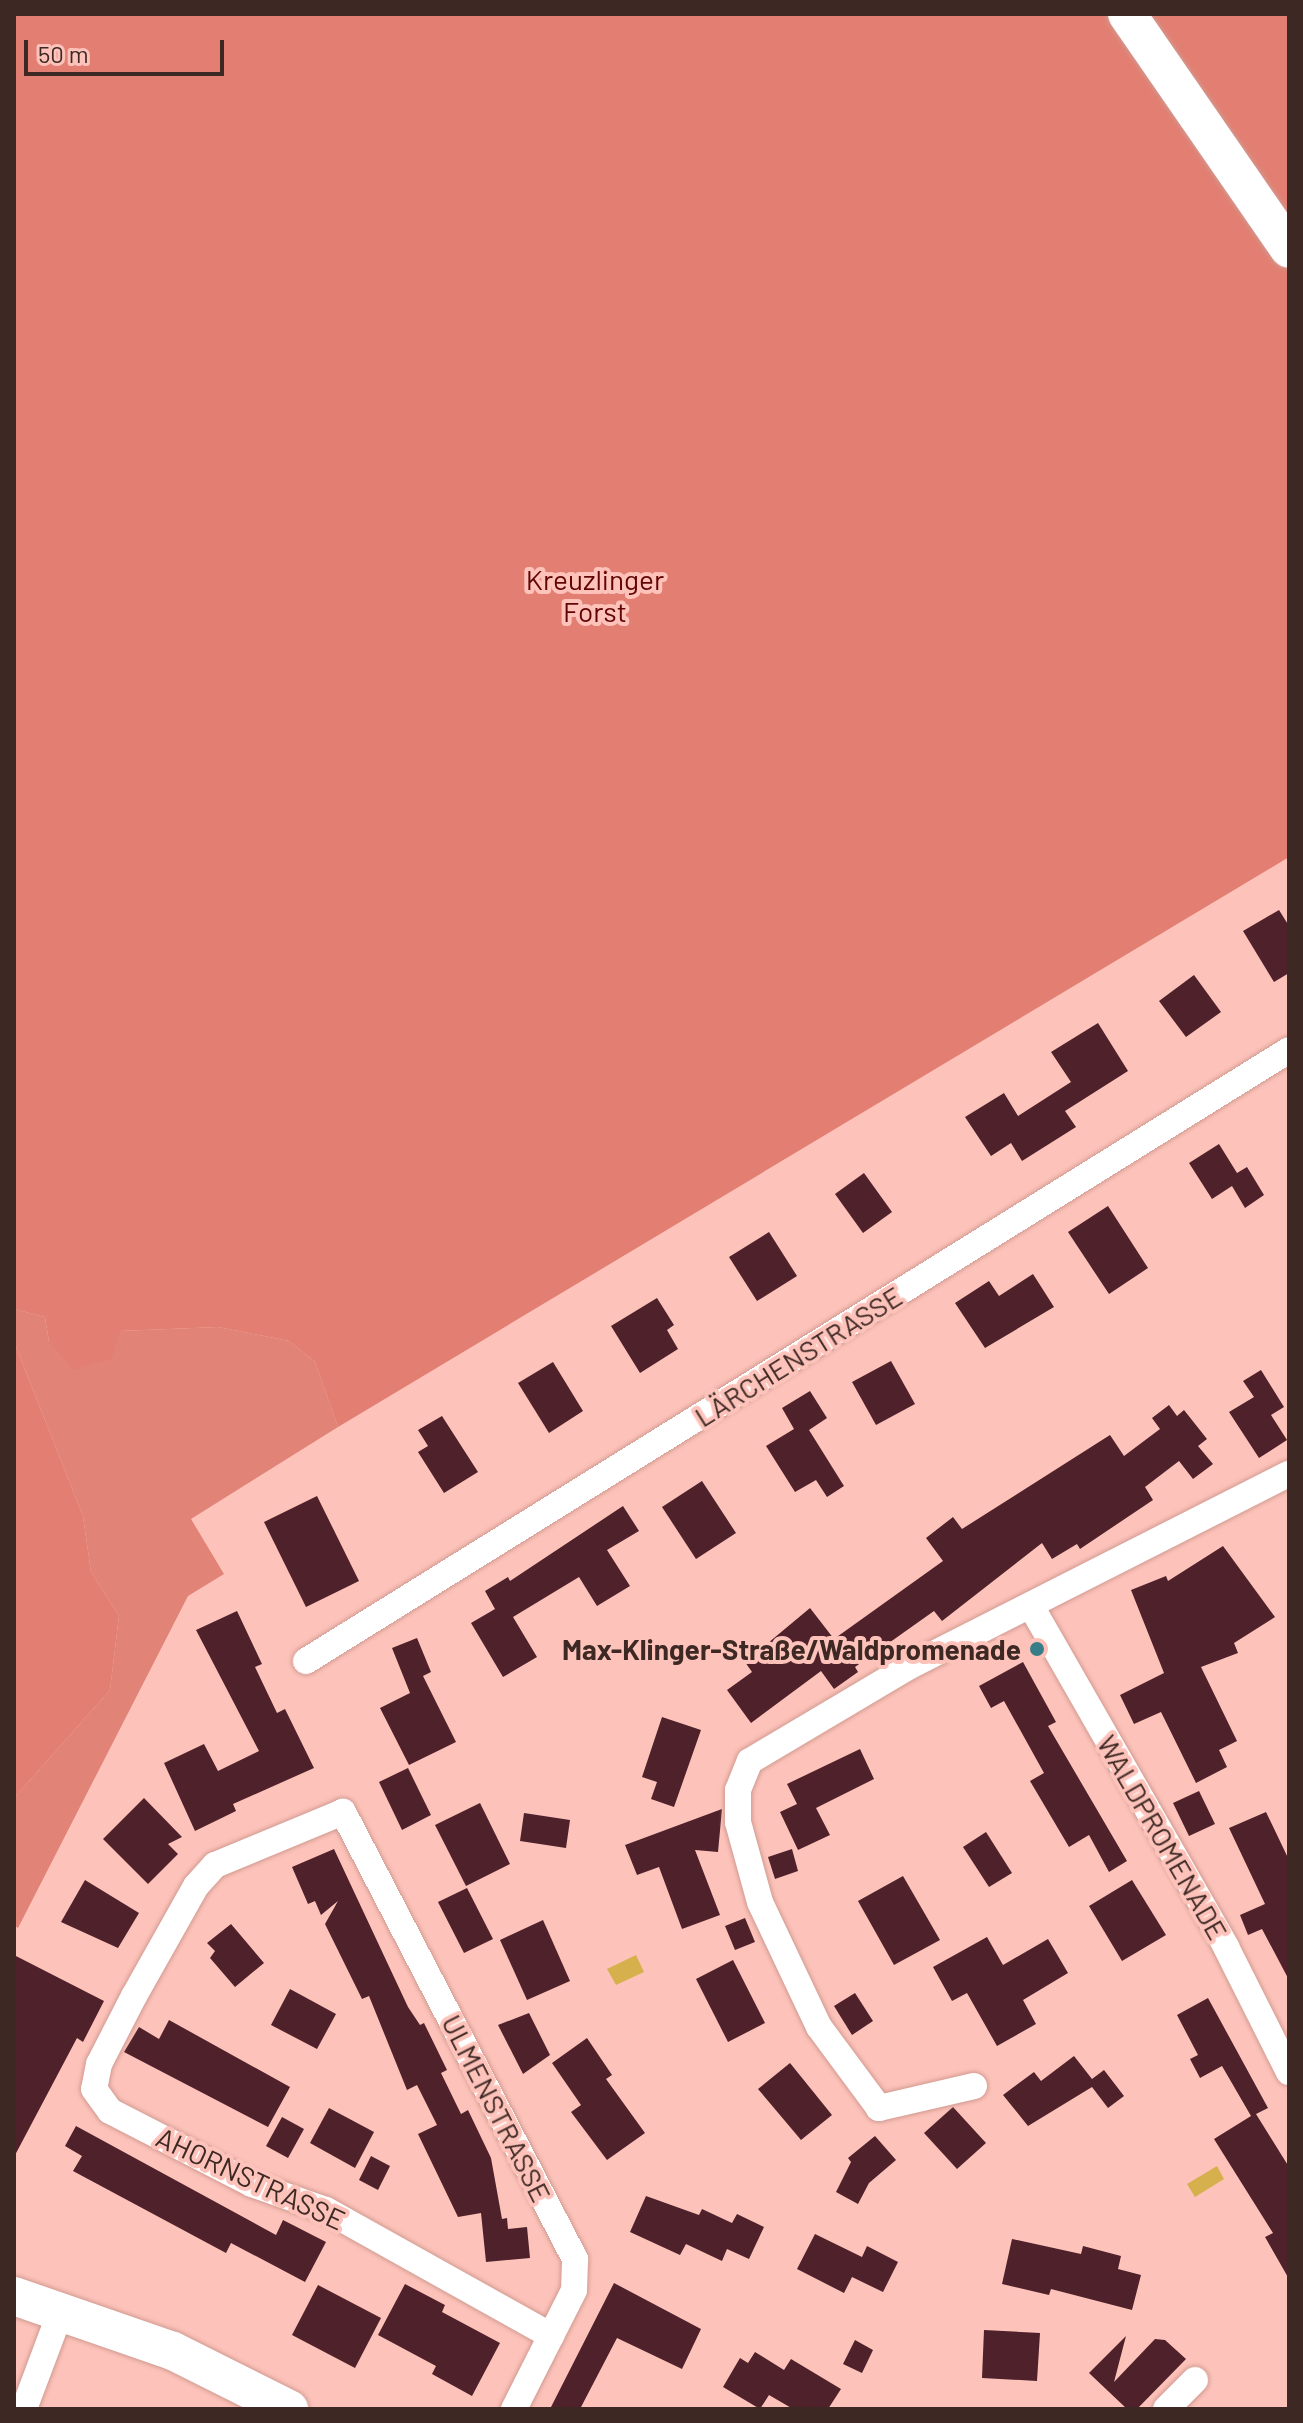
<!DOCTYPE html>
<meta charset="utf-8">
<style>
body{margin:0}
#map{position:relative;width:1303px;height:2423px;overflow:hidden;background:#fdc3ba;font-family:Barlow,sans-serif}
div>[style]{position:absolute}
.green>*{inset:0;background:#e18477}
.forest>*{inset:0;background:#e27f72}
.water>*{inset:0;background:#d5b04c}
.building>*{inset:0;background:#4e212b}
.roads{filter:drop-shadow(0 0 2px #d19a91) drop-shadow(0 0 2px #d19a91)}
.street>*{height:26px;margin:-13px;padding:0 13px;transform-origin:13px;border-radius:13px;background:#fff}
.secondary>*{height:38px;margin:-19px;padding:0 19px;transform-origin:19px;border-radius:19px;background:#fff}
.dots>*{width:22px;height:22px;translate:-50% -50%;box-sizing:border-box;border:4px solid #fdc3ba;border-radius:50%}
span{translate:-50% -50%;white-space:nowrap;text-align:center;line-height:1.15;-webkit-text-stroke:8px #fdc3ba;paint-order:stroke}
.park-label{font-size:28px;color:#620404}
.street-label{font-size:28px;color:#3e2824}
.poi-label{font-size:28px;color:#3e2824;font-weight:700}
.right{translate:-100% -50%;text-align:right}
.frame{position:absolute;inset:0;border:16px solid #3e2824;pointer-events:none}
.scale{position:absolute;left:24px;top:40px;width:200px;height:36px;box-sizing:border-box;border:4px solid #3e2824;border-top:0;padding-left:10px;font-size:24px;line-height:28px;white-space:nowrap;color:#3e2824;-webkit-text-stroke:6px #fdc3ba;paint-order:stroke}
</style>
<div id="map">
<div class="green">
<div style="clip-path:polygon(14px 1309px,45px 1317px,49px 1342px,120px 1331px,218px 1327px,289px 1341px,315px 1362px,338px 1427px,191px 1519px,224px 1574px,188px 1596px,18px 1928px,14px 1925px,14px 1798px,110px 1690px,119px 1616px,91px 1572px,83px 1516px,14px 1342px)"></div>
</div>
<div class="forest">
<div style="clip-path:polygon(14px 14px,1289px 14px,1289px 857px,338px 1427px,315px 1362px,289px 1341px,218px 1327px,120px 1331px,112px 1359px,73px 1370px,49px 1342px,45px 1317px,14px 1309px)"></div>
<div style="clip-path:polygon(14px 1342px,83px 1516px,91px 1572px,119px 1616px,110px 1690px,14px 1798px)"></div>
</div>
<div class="water">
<div style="clip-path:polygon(636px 1955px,644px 1972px,616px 1985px,607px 1969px)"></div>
<div style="clip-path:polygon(1217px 2166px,1224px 2179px,1195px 2197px,1187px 2184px)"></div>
</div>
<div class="building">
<div style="clip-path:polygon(1279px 910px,1289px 926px,1289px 973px,1274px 982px,1243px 931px)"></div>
<div style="clip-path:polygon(1194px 975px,1221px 1012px,1186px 1037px,1159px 1001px)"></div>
<div style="clip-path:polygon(1098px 1023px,1128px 1071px,1065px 1111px,1076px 1127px,1022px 1161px,1011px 1143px,991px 1156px,965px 1117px,1004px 1093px,1018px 1116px,1071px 1082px,1051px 1052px)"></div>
<div style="clip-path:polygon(1219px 1144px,1237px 1173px,1247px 1167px,1264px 1195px,1245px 1208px,1232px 1186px,1212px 1199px,1189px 1163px)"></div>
<div style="clip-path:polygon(864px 1173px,892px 1212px,863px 1233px,835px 1194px)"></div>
<div style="clip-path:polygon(1108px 1206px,1148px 1268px,1109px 1294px,1068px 1232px)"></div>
<div style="clip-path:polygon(769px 1232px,797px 1276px,757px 1301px,729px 1257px)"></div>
<div style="clip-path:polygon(1033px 1274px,1054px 1307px,985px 1348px,955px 1303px,989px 1281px,999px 1296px)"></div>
<div style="clip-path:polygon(657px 1298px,674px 1325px,667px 1330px,678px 1349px,640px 1373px,611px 1326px)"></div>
<div style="clip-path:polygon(891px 1361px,915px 1404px,876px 1425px,852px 1382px)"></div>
<div style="clip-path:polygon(553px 1362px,583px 1411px,549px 1433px,518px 1383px)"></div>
<div style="clip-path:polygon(1261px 1370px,1284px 1407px,1271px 1415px,1287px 1440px,1259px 1458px,1229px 1412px,1254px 1397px,1243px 1381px)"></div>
<div style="clip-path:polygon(810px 1391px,827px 1418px,809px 1430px,844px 1486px,827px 1497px,816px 1480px,795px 1492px,766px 1446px,794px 1429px,782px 1408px)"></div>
<div style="clip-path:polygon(1169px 1405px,1177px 1416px,1184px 1410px,1207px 1439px,1198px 1446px,1213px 1464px,1193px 1479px,1179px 1461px,1145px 1487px,1153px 1500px,1080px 1549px,1077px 1544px,1052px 1559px,1042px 1543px,942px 1621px,934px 1611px,855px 1667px,858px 1672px,834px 1689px,821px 1671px,751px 1723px,727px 1690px,752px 1672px,745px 1662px,810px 1608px,834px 1639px,943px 1561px,926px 1538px,953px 1517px,962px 1529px,1110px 1435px,1124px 1456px,1160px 1429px,1152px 1418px)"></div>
<div style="clip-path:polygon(442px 1416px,478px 1472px,444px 1493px,418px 1452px,428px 1446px,418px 1430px)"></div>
<div style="clip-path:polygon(702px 1481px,736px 1533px,696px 1559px,662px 1507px)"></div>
<div style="clip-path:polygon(317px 1496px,359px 1581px,306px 1607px,264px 1522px)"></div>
<div style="clip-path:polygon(623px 1506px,639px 1531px,607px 1550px,630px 1586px,597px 1606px,579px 1577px,513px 1617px,537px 1657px,503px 1677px,471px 1623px,495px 1609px,485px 1591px,508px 1577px,510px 1581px)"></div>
<div style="clip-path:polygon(1223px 1546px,1275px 1617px,1234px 1643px,1238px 1653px,1201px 1667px,1237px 1741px,1219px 1750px,1227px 1767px,1196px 1783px,1161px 1712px,1134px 1724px,1120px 1695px,1164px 1673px,1131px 1590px,1166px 1576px,1168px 1581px)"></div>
<div style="clip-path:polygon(237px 1611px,262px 1664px,255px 1667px,277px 1713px,285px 1709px,314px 1768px,233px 1804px,236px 1811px,195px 1831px,164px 1763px,204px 1744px,218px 1771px,259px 1751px,196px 1630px)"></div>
<div style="clip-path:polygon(417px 1638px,431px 1672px,423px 1676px,456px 1742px,409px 1765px,380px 1708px,410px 1693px,392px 1648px)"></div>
<div style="clip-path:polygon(1023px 1662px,1056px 1722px,1048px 1726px,1127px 1861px,1109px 1872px,1089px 1835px,1069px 1847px,1030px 1781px,1044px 1773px,1004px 1701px,991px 1708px,979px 1686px)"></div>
<div style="clip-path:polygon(662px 1717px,701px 1730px,674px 1807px,651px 1799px,657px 1782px,642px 1777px)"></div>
<div style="clip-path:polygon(860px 1749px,874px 1779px,816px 1808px,830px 1835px,798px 1850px,780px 1812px,797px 1804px,787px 1784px)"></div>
<div style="clip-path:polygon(408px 1768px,431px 1815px,402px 1830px,379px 1782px)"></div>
<div style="clip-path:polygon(1199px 1791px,1215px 1824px,1189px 1836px,1173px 1803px)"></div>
<div style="clip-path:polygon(144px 1798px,182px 1837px,168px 1844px,178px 1854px,148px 1884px,103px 1839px)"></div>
<div style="clip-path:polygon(480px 1803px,510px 1864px,466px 1886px,435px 1825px)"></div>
<div style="clip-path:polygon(722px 1809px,718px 1852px,695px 1850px,720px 1915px,682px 1929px,659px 1867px,637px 1875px,625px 1845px)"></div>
<div style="clip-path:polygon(1266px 1812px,1289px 1860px,1289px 1980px,1262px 1929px,1248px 1935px,1240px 1915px,1265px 1904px,1229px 1828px)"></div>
<div style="clip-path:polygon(524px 1813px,570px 1820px,566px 1848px,520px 1841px)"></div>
<div style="clip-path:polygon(986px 1832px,1012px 1873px,989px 1887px,963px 1847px)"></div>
<div style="clip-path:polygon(334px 1849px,408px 2007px,420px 2025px,424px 2023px,447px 2070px,441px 2073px,461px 2114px,468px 2110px,491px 2158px,502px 2219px,507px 2218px,508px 2229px,527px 2227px,530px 2258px,486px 2262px,481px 2213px,458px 2217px,418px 2134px,437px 2125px,417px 2085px,407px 2090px,369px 1996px,362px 1999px,325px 1924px,338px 1901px,321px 1915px,315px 1901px,308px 1904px,292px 1867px)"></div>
<div style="clip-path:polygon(792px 1849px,798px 1871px,775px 1879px,768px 1857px)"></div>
<div style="clip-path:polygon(903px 1876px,940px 1940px,894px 1965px,858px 1901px)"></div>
<div style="clip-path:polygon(85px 1880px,139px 1913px,118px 1948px,61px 1922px)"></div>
<div style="clip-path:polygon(1132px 1880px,1166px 1935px,1122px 1961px,1089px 1906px)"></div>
<div style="clip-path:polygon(467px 1888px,493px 1939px,464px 1953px,438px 1902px)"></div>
<div style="clip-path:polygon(745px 1918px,755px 1942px,735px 1950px,725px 1926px)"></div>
<div style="clip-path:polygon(543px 1920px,570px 1981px,527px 2000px,500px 1940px)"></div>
<div style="clip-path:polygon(231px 1924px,264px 1963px,235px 1987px,210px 1958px,215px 1951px,207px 1943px)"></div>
<div style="clip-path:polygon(987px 1937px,1003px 1965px,1048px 1939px,1068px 1973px,1023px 2000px,1036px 2024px,997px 2046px,967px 1993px,952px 2001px,933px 1967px)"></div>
<div style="clip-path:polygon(14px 1955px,104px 2001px,83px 2042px,77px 2038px,14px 2157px)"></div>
<div style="clip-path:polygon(733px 1960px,765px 2023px,728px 2042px,696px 1979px)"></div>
<div style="clip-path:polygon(290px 1989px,336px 2014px,317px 2049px,271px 2025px)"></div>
<div style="clip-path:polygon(855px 1993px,873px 2021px,852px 2035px,834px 2006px)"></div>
<div style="clip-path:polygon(1208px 1998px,1268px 2108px,1256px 2114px,1289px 2167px,1289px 2279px,1265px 2237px,1273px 2233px,1214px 2139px,1251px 2116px,1222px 2066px,1200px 2078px,1190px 2059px,1198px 2055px,1177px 2015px)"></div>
<div style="clip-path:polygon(529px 2013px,550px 2055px,523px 2074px,498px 2025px)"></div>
<div style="clip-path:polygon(169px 2020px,290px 2087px,268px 2127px,124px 2052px,139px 2027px,159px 2039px)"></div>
<div style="clip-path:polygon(587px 2038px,612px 2075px,606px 2079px,645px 2133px,607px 2160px,571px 2112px,581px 2105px,552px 2063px)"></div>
<div style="clip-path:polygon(1074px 2056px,1092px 2079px,1104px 2070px,1124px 2096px,1108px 2108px,1092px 2087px,1028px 2126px,1003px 2095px,1034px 2072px,1041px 2081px)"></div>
<div style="clip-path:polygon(790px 2063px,832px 2115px,801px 2140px,758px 2089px)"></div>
<div style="clip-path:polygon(953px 2107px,986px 2143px,957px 2169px,924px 2133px)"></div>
<div style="clip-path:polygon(329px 2108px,374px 2132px,355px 2168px,310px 2143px)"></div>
<div style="clip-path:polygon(282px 2117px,304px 2129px,288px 2158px,266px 2146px)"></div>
<div style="clip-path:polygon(76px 2126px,276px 2235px,283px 2220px,326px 2242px,305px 2282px,231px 2243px,226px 2253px,73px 2171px,82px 2156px,65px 2146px)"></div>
<div style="clip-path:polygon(875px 2136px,896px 2160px,869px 2183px,858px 2204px,836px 2192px,851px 2162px,848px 2158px)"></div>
<div style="clip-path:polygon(371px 2156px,390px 2166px,378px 2190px,359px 2180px)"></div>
<div style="clip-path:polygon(646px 2196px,699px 2215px,702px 2209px,732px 2223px,737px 2214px,764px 2227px,749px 2259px,727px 2249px,722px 2261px,686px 2244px,680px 2255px,630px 2232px)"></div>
<div style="clip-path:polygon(815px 2234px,862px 2257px,867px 2246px,898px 2262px,883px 2292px,852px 2277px,844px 2293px,797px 2269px)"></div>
<div style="clip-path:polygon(1012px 2239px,1081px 2254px,1083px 2246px,1121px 2256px,1118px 2269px,1141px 2275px,1132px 2310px,1051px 2289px,1049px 2295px,1002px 2284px)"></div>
<div style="clip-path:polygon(614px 2283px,701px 2329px,682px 2369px,617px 2338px,580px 2409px,550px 2409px)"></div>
<div style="clip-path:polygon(405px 2284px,445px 2305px,442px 2312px,500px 2343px,472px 2396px,432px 2374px,436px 2366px,378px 2335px)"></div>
<div style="clip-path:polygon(318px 2285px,381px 2318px,355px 2368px,292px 2335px)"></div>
<div style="clip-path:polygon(984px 2330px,1040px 2333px,1037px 2381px,982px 2378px)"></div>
<div style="clip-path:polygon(1126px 2336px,1114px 2382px,1155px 2339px,1165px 2340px,1186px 2359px,1137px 2409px,1127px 2409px,1089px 2373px)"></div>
<div style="clip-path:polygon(855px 2340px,873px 2350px,862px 2373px,843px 2364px)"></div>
<div style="clip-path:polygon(755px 2352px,784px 2370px,791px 2359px,841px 2389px,828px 2409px,793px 2409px,769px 2395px,760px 2409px,723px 2387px,740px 2358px,748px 2363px)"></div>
</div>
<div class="roads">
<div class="street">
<div style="left:1031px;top:1606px;width:393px;rotate:60.2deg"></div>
<div style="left:1226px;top:1947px;width:140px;rotate:63.3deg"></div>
<div style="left:306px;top:1661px;width:1157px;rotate:-31.86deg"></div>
<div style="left:974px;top:2086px;width:98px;rotate:167deg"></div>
<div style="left:879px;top:2108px;width:101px;rotate:-126.5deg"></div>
<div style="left:819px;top:2027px;width:138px;rotate:-115.3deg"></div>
<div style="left:760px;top:1902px;width:83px;rotate:-105.4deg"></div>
<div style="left:738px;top:1822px;width:32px;rotate:-90deg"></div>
<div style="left:738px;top:1790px;width:31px;rotate:-68deg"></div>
<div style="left:750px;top:1761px;width:184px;rotate:-30.7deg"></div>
<div style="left:908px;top:1667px;width:427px;rotate:-26.9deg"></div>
<div style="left:24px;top:2409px;width:103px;rotate:-69.4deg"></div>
<div style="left:514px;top:2409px;width:133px;rotate:-63.2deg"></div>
<div style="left:574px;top:2290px;width:31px;rotate:-88deg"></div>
<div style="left:575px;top:2259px;width:504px;rotate:-117.43deg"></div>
<div style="left:343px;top:1812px;width:139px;rotate:157.5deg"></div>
<div style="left:215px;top:1865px;width:28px;rotate:132deg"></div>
<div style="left:196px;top:1886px;width:126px;rotate:119.4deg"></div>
<div style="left:134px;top:1996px;width:76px;rotate:117.2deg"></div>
<div style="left:99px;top:2064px;width:25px;rotate:101deg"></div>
<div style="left:94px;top:2089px;width:27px;rotate:54deg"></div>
<div style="left:110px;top:2111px;width:160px;rotate:27.2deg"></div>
<div style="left:252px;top:2184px;width:78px;rotate:19.4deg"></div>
<div style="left:326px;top:2210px;width:258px;rotate:29.2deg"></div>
<div style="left:1166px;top:2409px;width:41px;rotate:-45deg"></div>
</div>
<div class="secondary">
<div style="left:1127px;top:14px;width:285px;rotate:55.4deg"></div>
<div style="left:14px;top:2296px;width:168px;rotate:19.1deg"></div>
<div style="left:173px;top:2351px;width:130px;rotate:26.6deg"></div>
</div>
</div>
<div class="dots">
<div style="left:1037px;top:1649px;background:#377e88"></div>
</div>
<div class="park-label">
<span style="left:595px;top:595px">Kreuzlinger<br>Forst</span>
</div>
<div class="street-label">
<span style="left:798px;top:1356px;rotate:-32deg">LÄRCHENSTRASSE</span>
<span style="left:1163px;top:1837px;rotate:60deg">WALDPROMENADE</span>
<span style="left:497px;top:2108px;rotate:63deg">ULMENSTRASSE</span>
<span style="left:251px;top:2178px;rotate:25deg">AHORNSTRASSE</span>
</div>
<div class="poi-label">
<span class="right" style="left:1021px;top:1649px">Max-Klinger-Straße/Waldpromenade</span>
</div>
<div class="frame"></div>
<div class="scale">50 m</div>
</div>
